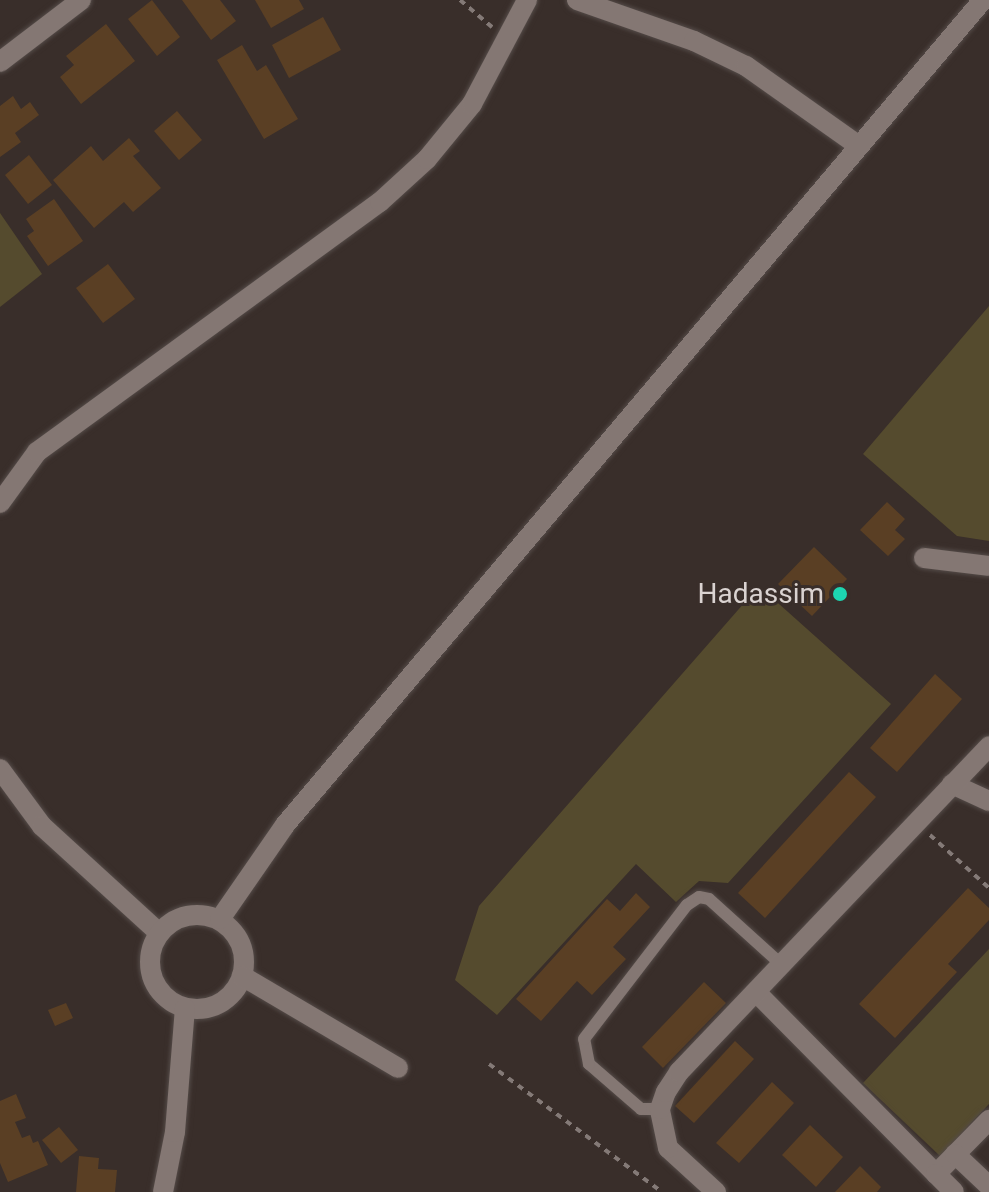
<!DOCTYPE html>
<style>
body{margin:0}
#map{position:relative;width:989px;height:1192px;overflow:hidden;background:#392e2a;font-family:Roboto,sans-serif}
div>[style]{position:absolute}
.green>*{inset:0;background:#554b2e}
.building>*{inset:0;background:#5a3f24}
.path>*{height:4px;margin-top:-2px;transform-origin:0;background:repeating-linear-gradient(90deg,#847a77 0 6px,transparent 0 12px)}
.roads{filter:drop-shadow(0 0 2px #544b48) drop-shadow(0 0 2px #544b48)}
.lane>*{height:12px;margin:-6px;padding:0 6px;transform-origin:6px;border-radius:6px;background:#847773}
.street>*{height:20px;margin:-10px;padding:0 10px;transform-origin:10px;border-radius:10px;background:#847773}
.street>.ring{margin:-10px;padding:0;box-sizing:content-box;background:none;border:20px solid #847773;border-radius:50%}
.secondary>*{height:20px;margin:-10px;padding:0 10px;transform-origin:10px;border-radius:10px;background:#847773}
.dots>*{width:22px;height:22px;translate:-50% -50%;box-sizing:border-box;border:4px solid #392e2a;border-radius:50%}
span{translate:-50% -50%;white-space:nowrap;text-align:center;line-height:1.15;-webkit-text-stroke:6px #392e2a;paint-order:stroke}
.poi-label{font-size:28px;color:#dad3d1}
.right{translate:-100% -50%;text-align:right}
</style>
<div id="map">
<div class="green">
<div style="clip-path:polygon(0 213px,42px 274px,0 307px)"></div>
<div style="clip-path:polygon(989px 306px,989px 541px,957px 536px,863px 454px)"></div>
<div style="clip-path:polygon(759px 586px,891px 704px,728px 883px,699px 881px,676px 902px,636px 864px,497px 1015px,455px 980px,479px 906px)"></div>
<div style="clip-path:polygon(989px 949px,989px 1104px,940px 1156px,863px 1083px)"></div>
</div>
<div class="building">
<div style="clip-path:polygon(152px 0,180px 37px,157px 56px,128px 19px)"></div>
<div style="clip-path:polygon(182px 0,220px 0,236px 21px,211px 40px)"></div>
<div style="clip-path:polygon(255px 0,299px 0,304px 9px,271px 28px)"></div>
<div style="clip-path:polygon(323px 17px,341px 50px,289px 78px,272px 45px)"></div>
<div style="clip-path:polygon(106px 24px,135px 61px,81px 104px,60px 77px,74px 65px,66px 56px)"></div>
<div style="clip-path:polygon(242px 45px,257px 71px,266px 65px,298px 119px,264px 139px,217px 60px)"></div>
<div style="clip-path:polygon(13px 96px,21px 109px,30px 102px,39px 115px,15px 133px,21px 142px,0 157px,0 106px)"></div>
<div style="clip-path:polygon(177px 111px,202px 140px,179px 160px,154px 131px)"></div>
<div style="clip-path:polygon(129px 138px,140px 151px,133px 156px,161px 188px,133px 212px,124px 202px,94px 228px,53px 180px,91px 146px,103px 161px)"></div>
<div style="clip-path:polygon(29px 155px,52px 185px,28px 204px,5px 175px)"></div>
<div style="clip-path:polygon(54px 199px,83px 241px,48px 266px,27px 236px,34px 231px,26px 219px)"></div>
<div style="clip-path:polygon(108px 264px,135px 299px,103px 323px,76px 288px)"></div>
<div style="clip-path:polygon(887px 502px,905px 519px,895px 530px,905px 539px,888px 556px,860px 530px)"></div>
<div style="clip-path:polygon(814px 547px,847px 579px,812px 616px,778px 584px)"></div>
<div style="clip-path:polygon(935px 674px,962px 699px,897px 772px,870px 748px)"></div>
<div style="clip-path:polygon(849px 772px,876px 797px,765px 918px,738px 893px)"></div>
<div style="clip-path:polygon(968px 888px,989px 908px,989px 920px,948px 964px,957px 972px,895px 1038px,859px 1004px)"></div>
<div style="clip-path:polygon(636px 893px,650px 907px,613px 947px,626px 959px,592px 995px,577px 981px,541px 1021px,516px 999px,607px 899px,620px 911px)"></div>
<div style="clip-path:polygon(704px 982px,726px 1003px,663px 1068px,642px 1047px)"></div>
<div style="clip-path:polygon(66px 1003px,73px 1018px,55px 1026px,48px 1010px)"></div>
<div style="clip-path:polygon(735px 1041px,754px 1059px,694px 1123px,675px 1106px)"></div>
<div style="clip-path:polygon(772px 1082px,794px 1103px,739px 1163px,716px 1143px)"></div>
<div style="clip-path:polygon(16px 1094px,26px 1118px,15px 1122px,22px 1138px,30px 1135px,33px 1143px,38px 1141px,48px 1165px,8px 1182px,0 1163px,0 1101px)"></div>
<div style="clip-path:polygon(810px 1125px,843px 1157px,816px 1187px,782px 1155px)"></div>
<div style="clip-path:polygon(59px 1127px,78px 1150px,61px 1163px,42px 1140px)"></div>
<div style="clip-path:polygon(79px 1156px,99px 1158px,98px 1169px,117px 1170px,115px 1192px,76px 1192px)"></div>
<div style="clip-path:polygon(860px 1166px,881px 1187px,877px 1192px,835px 1192px)"></div>
</div>
<div class="path">
<div style="left:460px;top:0;width:42px;rotate:40.2deg"></div>
<div style="left:930px;top:835px;width:79px;rotate:41.9deg"></div>
<div style="left:489px;top:1064px;width:215px;rotate:36.5deg"></div>
</div>
<div class="roads">
<div class="lane">
<div style="left:660px;top:1109px;width:19px;rotate:180deg"></div>
<div style="left:641px;top:1109px;width:69px;rotate:-139.1deg"></div>
<div style="left:589px;top:1064px;width:25px;rotate:-101deg"></div>
<div style="left:584px;top:1039px;width:169px;rotate:-52.5deg"></div>
<div style="left:687px;top:905px;width:14px;rotate:-34deg"></div>
<div style="left:699px;top:897px;width:10px;rotate:11deg"></div>
<div style="left:709px;top:899px;width:98px;rotate:42.1deg"></div>
</div>
<div class="street">
<div style="left:577px;top:0;width:124px;rotate:19.3deg"></div>
<div style="left:694px;top:41px;width:58px;rotate:25.7deg"></div>
<div style="left:746px;top:66px;width:138px;rotate:35.3deg"></div>
<div style="left:0;top:503px;width:63px;rotate:-54deg"></div>
<div style="left:37px;top:452px;width:424px;rotate:-36.1deg"></div>
<div style="left:380px;top:202px;width:64px;rotate:-42.5deg"></div>
<div style="left:427px;top:159px;width:71px;rotate:-50.7deg"></div>
<div style="left:472px;top:104px;width:118px;rotate:-62.1deg"></div>
<div style="left:924px;top:558px;width:65px;rotate:7deg"></div>
<div style="left:0;top:769px;width:71px;rotate:53.6deg"></div>
<div style="left:42px;top:826px;width:159px;rotate:42.4deg"></div>
<div style="left:952px;top:784px;width:41px;rotate:24.7deg"></div>
<div class="ring" style="left:150px;top:915px;width:74px;height:74px"></div>
<div style="left:220px;top:919px;width:114px;rotate:-55.3deg"></div>
<div style="left:285px;top:825px;width:1081px;rotate:-49.77deg"></div>
<div style="left:242px;top:976px;width:181px;rotate:30.5deg"></div>
<div style="left:756px;top:992px;width:256px;rotate:45.3deg"></div>
<div style="left:936px;top:1174px;width:76px;rotate:-45.5deg"></div>
<div style="left:955px;top:1154px;width:47px;rotate:43.3deg"></div>
<div style="left:936px;top:1174px;width:25px;rotate:45deg"></div>
<div style="left:163px;top:1192px;width:61px;rotate:-78.7deg"></div>
<div style="left:175px;top:1132px;width:124px;rotate:-85.4deg"></div>
<div style="left:716px;top:1192px;width:65px;rotate:-137.5deg"></div>
<div style="left:668px;top:1148px;width:40px;rotate:-102deg"></div>
<div style="left:660px;top:1109px;width:18px;rotate:-71deg"></div>
<div style="left:666px;top:1092px;width:24px;rotate:-57deg"></div>
<div style="left:679px;top:1072px;width:450px;rotate:-46.4deg"></div>
</div>
<div class="secondary">
<div style="left:0;top:62px;width:102px;rotate:-37.4deg"></div>
</div>
</div>
<div class="dots">
<div style="left:840px;top:594px;background:#1dd5b1"></div>
</div>
<div class="poi-label">
<span class="right" style="left:824px;top:594px">Hadassim</span>
</div>
</div>
